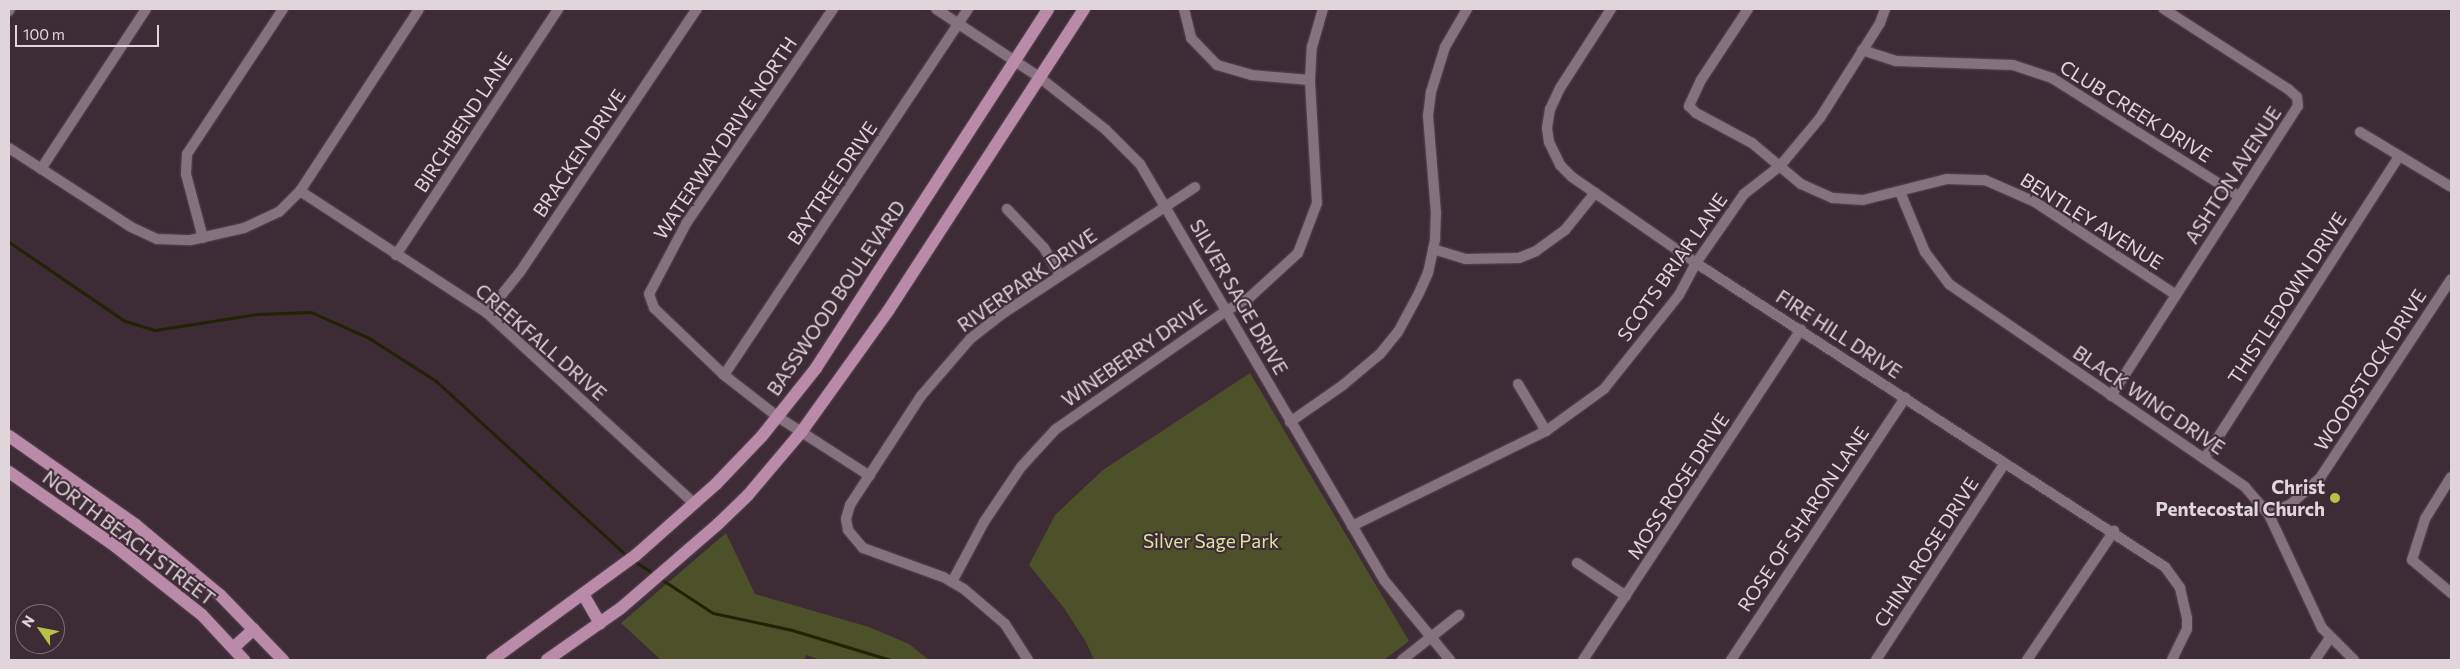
<!DOCTYPE html>
<style>
body{margin:0}
#map{position:relative;width:2460px;height:669px;overflow:hidden;background:#3d2b36;font-family:Commissioner,sans-serif}
div>[style]{position:absolute}
.green>*{inset:0;background:#4d512a}
.stream>*{height:3px;margin:-1.5px;padding:0 1.5px;transform-origin:1.5px;border-radius:1.5px;background:#212304}
.roads{filter:drop-shadow(0 0 1px #584953) drop-shadow(0 0 1px #584953)}
.minor>*{height:10px;margin:-5px;padding:0 5px;transform-origin:5px;border-radius:5px;background:#86717e}
.major>*{height:12px;margin:-6px;padding:0 6px;transform-origin:6px;border-radius:6px;background:#ba8ba9}
.dots>*{width:14px;height:14px;translate:-50% -50%;box-sizing:border-box;border:2px solid #3d2b36;border-radius:50%}
span{translate:-50% -50%;white-space:nowrap;text-align:center;line-height:1.15;-webkit-text-stroke:4px #3d2b36;paint-order:stroke}
.street-label{font-size:19px;color:#e0d5db}
.poi-label{font-size:19px;color:#e0d5db;font-weight:700}
.right{translate:-100% -50%;text-align:right}
.park-label{font-size:19px;color:#dbe39d}
.frame{position:absolute;inset:0;border:10px solid #e0d5db;pointer-events:none}
.north{position:absolute;left:15px;top:604px;width:50px;height:50px;box-sizing:border-box;background:#3d2b36;border:1px solid #7e6f78;border-radius:50%;rotate:303deg;font-size:14px;font-weight:700;line-height:20px;text-align:center;color:#e0d5db}
.north::after{content:'';display:block;margin:auto;width:18px;height:22px;background:#b7c147;clip-path:polygon(50% 0,100% 100%,50% 72%,0 100%)}
.scale{position:absolute;left:15px;top:25px;width:144px;height:22px;box-sizing:border-box;border:2px solid #e0d5db;border-top:0;padding-left:6px;font-size:15px;line-height:18px;white-space:nowrap;color:#e0d5db;-webkit-text-stroke:4px #3d2b36;paint-order:stroke}
</style>
<div id="map">
<div class="green">
<div style="clip-path:polygon(1250px 373px,1409px 641px,1384px 660px,1094px 660px,1086px 642px,1064px 608px,1029px 565px,1055px 515px,1103px 470px)"></div>
<div style="clip-path:polygon(726px 533px,755px 594px,869px 627px,909px 644px,929px 660px,821px 660px,806px 655px,804px 660px,661px 660px,621px 623px)"></div>
</div>
<div class="stream">
<div style="left:9px;top:242px;width:140px;rotate:34.3deg"></div>
<div style="left:125px;top:321px;width:31px;rotate:17deg"></div>
<div style="left:155px;top:330px;width:103px;rotate:-8.9deg"></div>
<div style="left:257px;top:314px;width:54px;rotate:-2.1deg"></div>
<div style="left:311px;top:312px;width:64px;rotate:24.1deg"></div>
<div style="left:369px;top:338px;width:80px;rotate:32.7deg"></div>
<div style="left:436px;top:381px;width:259px;rotate:42.5deg"></div>
<div style="left:634px;top:561px;width:24px;rotate:33deg"></div>
<div style="left:661px;top:579px;width:62px;rotate:33.2deg"></div>
<div style="left:713px;top:613px;width:81px;rotate:12.1deg"></div>
<div style="left:792px;top:630px;width:103px;rotate:16.9deg"></div>
</div>
<div class="roads">
<div class="minor">
<div style="left:833px;top:9px;width:258px;rotate:124.4deg"></div>
<div style="left:687px;top:222px;width:81px;rotate:117.8deg"></div>
<div style="left:649px;top:294px;width:15px;rotate:70deg"></div>
<div style="left:654px;top:308px;width:97px;rotate:43.7deg"></div>
<div style="left:724px;top:375px;width:68px;rotate:37.9deg"></div>
<div style="left:778px;top:417px;width:109px;rotate:32.7deg"></div>
<div style="left:936px;top:9px;width:123px;rotate:33.4deg"></div>
<div style="left:1039px;top:77px;width:85px;rotate:38.3deg"></div>
<div style="left:1106px;top:130px;width:48px;rotate:45deg"></div>
<div style="left:1140px;top:164px;width:482px;rotate:59.6deg"></div>
<div style="left:1384px;top:580px;width:104px;rotate:50.5deg"></div>
<div style="left:1184px;top:9px;width:30px;rotate:76deg"></div>
<div style="left:1191px;top:38px;width:37px;rotate:46deg"></div>
<div style="left:1217px;top:65px;width:35px;rotate:16deg"></div>
<div style="left:1251px;top:75px;width:59px;rotate:4.8deg"></div>
<div style="left:1611px;top:9px;width:94px;rotate:122.8deg"></div>
<div style="left:1560px;top:88px;width:23px;rotate:115deg"></div>
<div style="left:1550px;top:109px;width:19px;rotate:99deg"></div>
<div style="left:1547px;top:128px;width:14px;rotate:82deg"></div>
<div style="left:1549px;top:142px;width:25px;rotate:64deg"></div>
<div style="left:1560px;top:165px;width:17px;rotate:45deg"></div>
<div style="left:1572px;top:177px;width:151px;rotate:34.7deg"></div>
<div style="left:1696px;top:263px;width:559px;rotate:32.95deg"></div>
<div style="left:2165px;top:567px;width:26px;rotate:54deg"></div>
<div style="left:2180px;top:588px;width:31px;rotate:77deg"></div>
<div style="left:2187px;top:618px;width:11px;rotate:90deg"></div>
<div style="left:2187px;top:629px;width:34px;rotate:116deg"></div>
<div style="left:1748px;top:9px;width:85px;rotate:123.5deg"></div>
<div style="left:1701px;top:80px;width:29px;rotate:115deg"></div>
<div style="left:1689px;top:106px;width:10px;rotate:45deg"></div>
<div style="left:1696px;top:113px;width:64px;rotate:28.2deg"></div>
<div style="left:1752px;top:143px;width:64px;rotate:39.9deg"></div>
<div style="left:1801px;top:184px;width:35px;rotate:24deg"></div>
<div style="left:1833px;top:198px;width:30px;rotate:4deg"></div>
<div style="left:1863px;top:200px;width:87px;rotate:-14deg"></div>
<div style="left:1947px;top:179px;width:38px;rotate:2deg"></div>
<div style="left:1985px;top:180px;width:55px;rotate:23.7deg"></div>
<div style="left:2035px;top:202px;width:169px;rotate:33.4deg"></div>
<div style="left:9px;top:11px;width:2px;rotate:-63deg"></div>
<div style="left:1862px;top:50px;width:36px;rotate:18deg"></div>
<div style="left:1896px;top:61px;width:117px;rotate:2deg"></div>
<div style="left:2013px;top:65px;width:41px;rotate:18.4deg"></div>
<div style="left:2052px;top:78px;width:222px;rotate:32.3deg"></div>
<div style="left:2360px;top:132px;width:106px;rotate:31.1deg"></div>
<div style="left:9px;top:148px;width:145px;rotate:32.9deg"></div>
<div style="left:131px;top:227px;width:29px;rotate:25deg"></div>
<div style="left:157px;top:239px;width:34px;rotate:2deg"></div>
<div style="left:191px;top:240px;width:54px;rotate:-12.8deg"></div>
<div style="left:244px;top:228px;width:38px;rotate:-25deg"></div>
<div style="left:279px;top:212px;width:30px;rotate:-45deg"></div>
<div style="left:300px;top:191px;width:217px;rotate:-56.8deg"></div>
<div style="left:41px;top:169px;width:191px;rotate:-56.7deg"></div>
<div style="left:300px;top:191px;width:223px;rotate:33.1deg"></div>
<div style="left:487px;top:313px;width:282px;rotate:42.6deg"></div>
<div style="left:1900px;top:192px;width:65px;rotate:67.4deg"></div>
<div style="left:1925px;top:252px;width:40px;rotate:53deg"></div>
<div style="left:1949px;top:284px;width:359px;rotate:34.4deg"></div>
<div style="left:2245px;top:487px;width:37px;rotate:49deg"></div>
<div style="left:2269px;top:515px;width:125px;rotate:64.9deg"></div>
<div style="left:2322px;top:628px;width:45px;rotate:45deg"></div>
<div style="left:1007px;top:209px;width:54px;rotate:46.5deg"></div>
<div style="left:1044px;top:248px;width:32px;rotate:60deg"></div>
<div style="left:203px;top:238px;width:66px;rotate:-104.9deg"></div>
<div style="left:186px;top:174px;width:20px;rotate:-87deg"></div>
<div style="left:187px;top:154px;width:174px;rotate:-56.5deg"></div>
<div style="left:1433px;top:249px;width:34px;rotate:17deg"></div>
<div style="left:1465px;top:259px;width:54px;rotate:-1.1deg"></div>
<div style="left:1519px;top:258px;width:18px;rotate:-22deg"></div>
<div style="left:1536px;top:251px;width:36px;rotate:-36deg"></div>
<div style="left:1565px;top:230px;width:48px;rotate:-51deg"></div>
<div style="left:396px;top:255px;width:295px;rotate:-56.6deg"></div>
<div style="left:487px;top:313px;width:53px;rotate:-51.2deg"></div>
<div style="left:520px;top:272px;width:317px;rotate:-56.1deg"></div>
<div style="left:724px;top:375px;width:440px;rotate:-56.3deg"></div>
<div style="left:1518px;top:384px;width:55px;rotate:59.2deg"></div>
<div style="left:2111px;top:396px;width:345px;rotate:-57.2deg"></div>
<div style="left:2298px;top:106px;width:9px;rotate:-96deg"></div>
<div style="left:2297px;top:97px;width:12px;rotate:-138deg"></div>
<div style="left:2288px;top:89px;width:148px;rotate:-147.2deg"></div>
<div style="left:1290px;top:422px;width:65px;rotate:-34.9deg"></div>
<div style="left:1343px;top:385px;width:48px;rotate:-40deg"></div>
<div style="left:1380px;top:354px;width:28px;rotate:-51deg"></div>
<div style="left:1398px;top:332px;width:44px;rotate:-61.7deg"></div>
<div style="left:1419px;top:293px;width:22px;rotate:-66deg"></div>
<div style="left:1428px;top:273px;width:35px;rotate:-78deg"></div>
<div style="left:1435px;top:239px;width:26px;rotate:-88deg"></div>
<div style="left:1436px;top:213px;width:97px;rotate:-94.7deg"></div>
<div style="left:1428px;top:116px;width:24px;rotate:-83deg"></div>
<div style="left:1431px;top:92px;width:47px;rotate:-72.7deg"></div>
<div style="left:1445px;top:47px;width:44px;rotate:-59.9deg"></div>
<div style="left:2204px;top:459px;width:360px;rotate:-57.2deg"></div>
<div style="left:2451px;top:477px;width:49px;rotate:121.8deg"></div>
<div style="left:2425px;top:519px;width:43px;rotate:107.6deg"></div>
<div style="left:2412px;top:560px;width:51px;rotate:40.2deg"></div>
<div style="left:2269px;top:515px;width:25px;rotate:-27deg"></div>
<div style="left:2291px;top:504px;width:39px;rotate:-42deg"></div>
<div style="left:2320px;top:478px;width:238px;rotate:-56.6deg"></div>
<div style="left:1352px;top:526px;width:216px;rotate:-26.1deg"></div>
<div style="left:1546px;top:431px;width:72px;rotate:-35.9deg"></div>
<div style="left:1604px;top:389px;width:120px;rotate:-51.4deg"></div>
<div style="left:1679px;top:295px;width:36px;rotate:-62deg"></div>
<div style="left:1696px;top:263px;width:84px;rotate:-55.2deg"></div>
<div style="left:1744px;top:194px;width:46px;rotate:-37.9deg"></div>
<div style="left:1780px;top:166px;width:62px;rotate:-50.2deg"></div>
<div style="left:1820px;top:118px;width:112px;rotate:-57.7deg"></div>
<div style="left:1880px;top:23px;width:15px;rotate:-70deg"></div>
<div style="left:1577px;top:563px;width:59px;rotate:34deg"></div>
<div style="left:952px;top:582px;width:68px;rotate:-61.9deg"></div>
<div style="left:984px;top:522px;width:66px;rotate:-56.1deg"></div>
<div style="left:1021px;top:467px;width:52px;rotate:-47.4deg"></div>
<div style="left:1056px;top:429px;width:207px;rotate:-34.8deg"></div>
<div style="left:1226px;top:311px;width:28px;rotate:-30deg"></div>
<div style="left:1250px;top:297px;width:65px;rotate:-42.5deg"></div>
<div style="left:1298px;top:253px;width:53px;rotate:-69.2deg"></div>
<div style="left:1317px;top:203px;width:123px;rotate:-93.3deg"></div>
<div style="left:1310px;top:80px;width:33px;rotate:-87deg"></div>
<div style="left:1312px;top:47px;width:40px;rotate:-74deg"></div>
<div style="left:1028px;top:660px;width:43px;rotate:-122.6deg"></div>
<div style="left:1005px;top:624px;width:54px;rotate:-139.5deg"></div>
<div style="left:964px;top:589px;width:24px;rotate:-150deg"></div>
<div style="left:943px;top:577px;width:85px;rotate:-160.1deg"></div>
<div style="left:863px;top:548px;width:23px;rotate:-130deg"></div>
<div style="left:848px;top:530px;width:11px;rotate:-100deg"></div>
<div style="left:846px;top:519px;width:15px;rotate:-74deg"></div>
<div style="left:850px;top:505px;width:130px;rotate:-56.9deg"></div>
<div style="left:921px;top:396px;width:75px;rotate:-49.3deg"></div>
<div style="left:970px;top:339px;width:41px;rotate:-38deg"></div>
<div style="left:1002px;top:314px;width:231px;rotate:-33.3deg"></div>
<div style="left:1402px;top:660px;width:73px;rotate:-38.3deg"></div>
<div style="left:1583px;top:660px;width:396px;rotate:-56.6deg"></div>
<div style="left:1731px;top:660px;width:315px;rotate:-56.4deg"></div>
<div style="left:1876px;top:660px;width:235px;rotate:-56.8deg"></div>
<div style="left:2027px;top:660px;width:156px;rotate:-56deg"></div>
<div style="left:2315px;top:660px;width:27px;rotate:-56deg"></div>
</div>
<div class="major">
<div style="left:9px;top:436px;width:155px;rotate:35deg"></div>
<div style="left:136px;top:525px;width:109px;rotate:39.8deg"></div>
<div style="left:220px;top:595px;width:91px;rotate:45.9deg"></div>
<div style="left:9px;top:472px;width:129px;rotate:34.9deg"></div>
<div style="left:115px;top:546px;width:111px;rotate:38.4deg"></div>
<div style="left:202px;top:615px;width:62px;rotate:47deg"></div>
<div style="left:583px;top:594px;width:34px;rotate:60deg"></div>
<div style="left:233px;top:648px;width:28px;rotate:-42deg"></div>
<div style="left:492px;top:660px;width:178px;rotate:-36.1deg"></div>
<div style="left:636px;top:555px;width:107px;rotate:-41.6deg"></div>
<div style="left:716px;top:484px;width:66px;rotate:-46.2deg"></div>
<div style="left:762px;top:436px;width:87px;rotate:-51.5deg"></div>
<div style="left:816px;top:368px;width:427px;rotate:-57.1deg"></div>
<div style="left:547px;top:660px;width:90px;rotate:-35.1deg"></div>
<div style="left:621px;top:608px;width:128px;rotate:-40.9deg"></div>
<div style="left:718px;top:524px;width:42px;rotate:-44deg"></div>
<div style="left:748px;top:495px;width:84px;rotate:-49.8deg"></div>
<div style="left:802px;top:431px;width:148px;rotate:-54.4deg"></div>
<div style="left:888px;top:311px;width:360px;rotate:-57deg"></div>
</div>
</div>
<div class="dots">
<div style="left:2335px;top:498px;background:#b7c147"></div>
</div>
<div class="street-label">
<span style="left:2136px;top:111px;rotate:32deg">CLUB CREEK DRIVE</span>
<span style="left:463px;top:122px;rotate:-57deg">BIRCHBEND LANE</span>
<span style="left:725px;top:138px;rotate:-56deg">WATERWAY DRIVE NORTH</span>
<span style="left:579px;top:153px;rotate:-56deg">BRACKEN DRIVE</span>
<span style="left:2233px;top:175px;rotate:-57deg">ASHTON AVENUE</span>
<span style="left:832px;top:183px;rotate:-56deg">BAYTREE DRIVE</span>
<span style="left:2092px;top:221px;rotate:32deg">BENTLEY AVENUE</span>
<span style="left:1672px;top:267px;rotate:-55deg">SCOTS BRIAR LANE</span>
<span style="left:1027px;top:280px;rotate:-35deg">RIVERPARK DRIVE</span>
<span style="left:1239px;top:297px;rotate:60deg">SILVER SAGE DRIVE</span>
<span style="left:836px;top:298px;rotate:-56deg">BASSWOOD BOULEVARD</span>
<span style="left:2287px;top:298px;rotate:-57deg">THISTLEDOWN DRIVE</span>
<span style="left:1839px;top:334px;rotate:33deg">FIRE HILL DRIVE</span>
<span style="left:541px;top:342px;rotate:41deg">CREEKFALL DRIVE</span>
<span style="left:1134px;top:353px;rotate:-35deg">WINEBERRY DRIVE</span>
<span style="left:2370px;top:370px;rotate:-57deg">WOODSTOCK DRIVE</span>
<span style="left:2149px;top:400px;rotate:34deg">BLACK WING DRIVE</span>
<span style="left:1678px;top:486px;rotate:-57deg">MOSS ROSE DRIVE</span>
<span style="left:1803px;top:519px;rotate:-56deg">ROSE OF SHARON LANE</span>
<span style="left:129px;top:538px;rotate:37deg">NORTH BEACH STREET</span>
<span style="left:1926px;top:552px;rotate:-57deg">CHINA ROSE DRIVE</span>
</div>
<div class="poi-label">
<span class="right" style="left:2325px;top:498px">Christ<br>Pentecostal Church</span>
</div>
<div class="park-label">
<span style="left:1211px;top:541px">Silver Sage Park</span>
</div>
<div class="frame"></div>
<div class="north">N</div>
<div class="scale">100 m</div>
</div>
